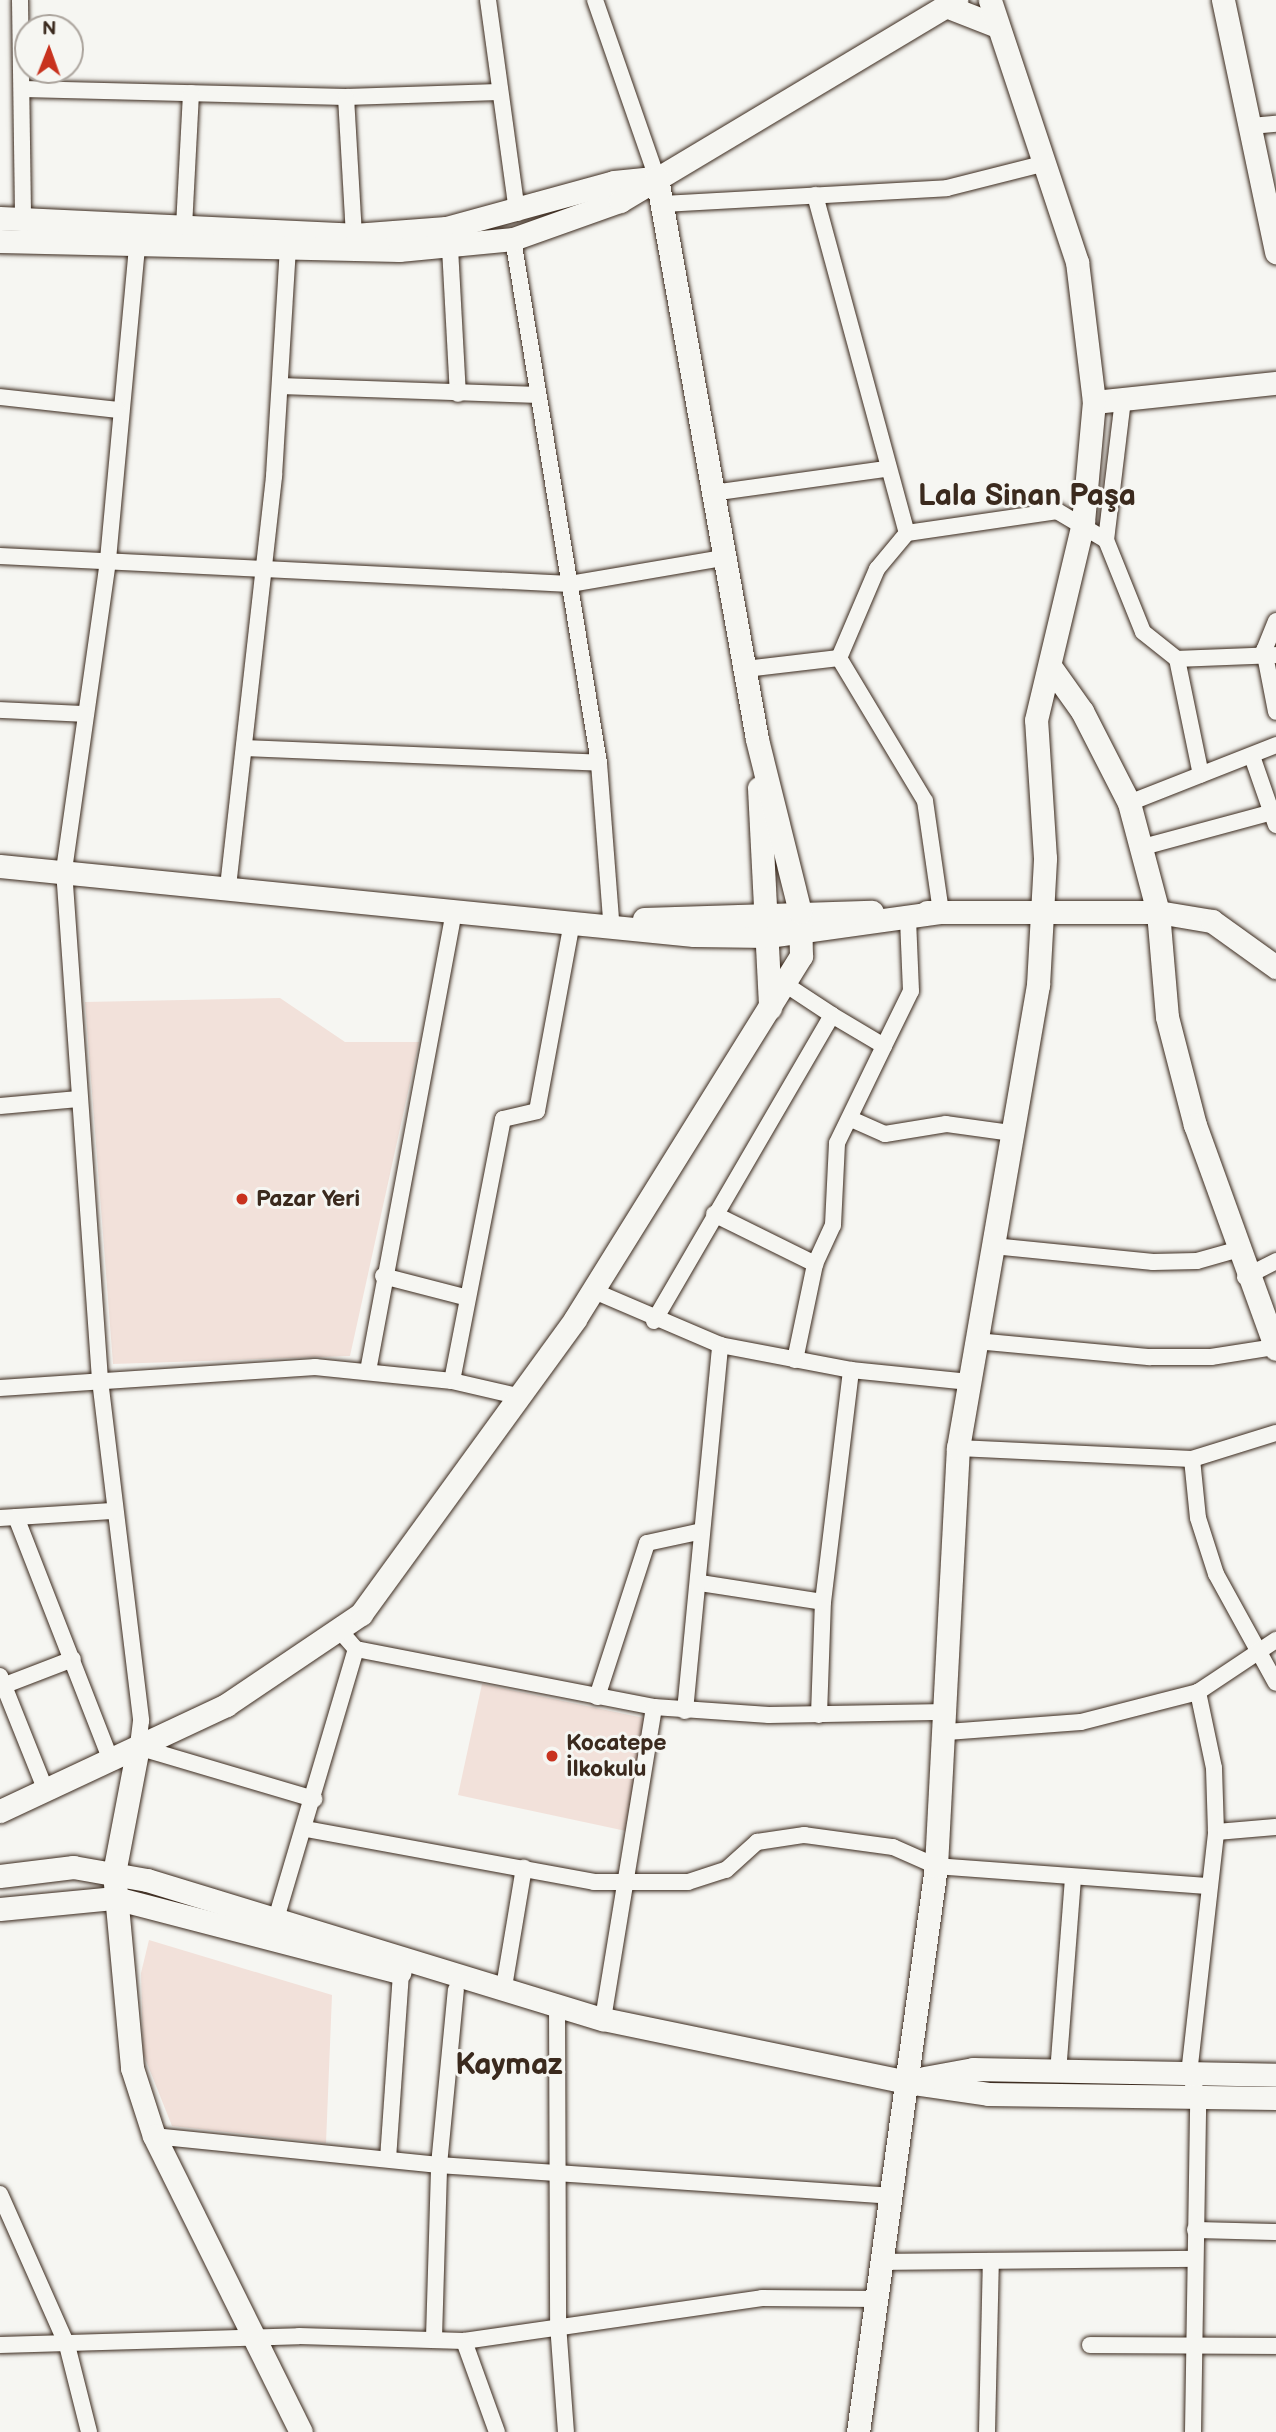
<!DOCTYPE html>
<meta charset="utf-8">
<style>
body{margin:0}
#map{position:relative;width:1276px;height:2432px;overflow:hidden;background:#f6f6f2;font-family:"Balsamiq Sans",sans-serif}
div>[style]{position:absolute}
.built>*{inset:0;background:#f2e1da}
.roads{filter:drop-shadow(0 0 2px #3b2a1e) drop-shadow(0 0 2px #3b2a1e)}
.street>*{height:16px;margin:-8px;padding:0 8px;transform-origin:8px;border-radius:8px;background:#f6f6f2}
.secondary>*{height:23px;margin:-11.5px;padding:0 11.5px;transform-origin:11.5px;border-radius:11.5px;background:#f6f6f2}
.dots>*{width:19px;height:19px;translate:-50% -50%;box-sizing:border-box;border:4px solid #f6f6f2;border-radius:50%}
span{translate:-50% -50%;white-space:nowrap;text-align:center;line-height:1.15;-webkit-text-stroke:6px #f6f6f2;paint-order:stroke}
.poi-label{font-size:23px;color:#3b2a1e;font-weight:700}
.left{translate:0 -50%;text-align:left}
.district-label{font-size:30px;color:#3b2a1e;font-weight:700}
.north{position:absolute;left:14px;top:14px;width:70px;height:70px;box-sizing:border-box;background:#f6f6f2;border:2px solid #aba49d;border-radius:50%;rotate:1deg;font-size:19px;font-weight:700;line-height:28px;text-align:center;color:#3b2a1e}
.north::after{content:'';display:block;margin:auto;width:24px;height:32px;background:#c8321e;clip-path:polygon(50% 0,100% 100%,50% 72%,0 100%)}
</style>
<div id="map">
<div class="built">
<div style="clip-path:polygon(280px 998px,345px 1042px,419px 1042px,350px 1356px,113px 1364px,85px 1002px)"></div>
<div style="clip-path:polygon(482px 1684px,644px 1718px,626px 1831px,458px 1795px)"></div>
<div style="clip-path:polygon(149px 1940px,332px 1995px,326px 2143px,172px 2126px,143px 2053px,141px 1973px)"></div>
</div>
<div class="roads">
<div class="street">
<div style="left:20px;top:0;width:219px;rotate:89.2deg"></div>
<div style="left:488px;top:0;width:215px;rotate:82.2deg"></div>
<div style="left:595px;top:0;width:188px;rotate:70.8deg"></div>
<div style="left:23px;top:89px;width:323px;rotate:1.4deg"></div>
<div style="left:346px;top:97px;width:153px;rotate:-1.9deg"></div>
<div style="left:346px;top:97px;width:138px;rotate:86.7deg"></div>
<div style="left:1251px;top:126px;width:25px;rotate:-5deg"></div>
<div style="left:815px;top:195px;width:350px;rotate:74.8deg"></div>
<div style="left:663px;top:204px;width:284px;rotate:-3.2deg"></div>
<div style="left:947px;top:188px;width:98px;rotate:-14.2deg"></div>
<div style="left:184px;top:227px;width:134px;rotate:-87deg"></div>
<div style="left:513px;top:239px;width:531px;rotate:80.68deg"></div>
<div style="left:599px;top:763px;width:157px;rotate:85.6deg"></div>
<div style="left:137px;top:247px;width:315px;rotate:95.3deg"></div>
<div style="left:108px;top:561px;width:312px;rotate:98.1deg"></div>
<div style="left:64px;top:870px;width:511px;rotate:85.96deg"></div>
<div style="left:100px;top:1380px;width:343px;rotate:83.1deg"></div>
<div style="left:141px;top:1721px;width:26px;rotate:97deg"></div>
<div style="left:138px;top:1747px;width:184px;rotate:16.5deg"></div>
<div style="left:450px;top:248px;width:146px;rotate:86.9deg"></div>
<div style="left:281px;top:386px;width:257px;rotate:2deg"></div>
<div style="left:0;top:397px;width:118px;rotate:6.3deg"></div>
<div style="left:712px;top:493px;width:175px;rotate:-7.9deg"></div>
<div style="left:1106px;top:540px;width:142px;rotate:-83.1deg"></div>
<div style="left:0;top:556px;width:571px;rotate:2.81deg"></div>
<div style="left:570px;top:584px;width:160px;rotate:-9.7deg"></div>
<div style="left:1276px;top:621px;width:31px;rotate:112deg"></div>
<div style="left:1264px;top:650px;width:63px;rotate:79deg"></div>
<div style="left:1177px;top:659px;width:118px;rotate:78.3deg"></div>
<div style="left:745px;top:669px;width:95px;rotate:-6.7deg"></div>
<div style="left:0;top:710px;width:85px;rotate:2.7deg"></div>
<div style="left:246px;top:748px;width:353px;rotate:2.4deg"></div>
<div style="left:1253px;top:759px;width:70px;rotate:70.8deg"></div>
<div style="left:1129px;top:803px;width:158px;rotate:-21.5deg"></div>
<div style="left:1143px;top:847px;width:131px;rotate:-15.1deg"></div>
<div style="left:228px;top:887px;width:414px;rotate:-83.6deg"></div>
<div style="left:274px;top:476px;width:227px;rotate:-86.5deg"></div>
<div style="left:941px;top:912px;width:112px;rotate:-98.2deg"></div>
<div style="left:925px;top:801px;width:167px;rotate:-121deg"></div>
<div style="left:839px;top:658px;width:97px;rotate:-66.9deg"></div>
<div style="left:877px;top:569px;width:47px;rotate:-50.2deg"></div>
<div style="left:907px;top:533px;width:152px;rotate:-8.3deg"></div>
<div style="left:1057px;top:511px;width:57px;rotate:30.6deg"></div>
<div style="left:1106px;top:540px;width:99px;rotate:68.1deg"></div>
<div style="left:1143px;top:632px;width:43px;rotate:38.5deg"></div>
<div style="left:1177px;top:659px;width:99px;rotate:-2.3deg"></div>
<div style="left:884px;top:1046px;width:61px;rotate:-63.9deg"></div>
<div style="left:911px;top:991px;width:71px;rotate:-92.4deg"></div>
<div style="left:0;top:1106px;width:79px;rotate:-5.1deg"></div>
<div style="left:851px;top:1119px;width:37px;rotate:24deg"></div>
<div style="left:885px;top:1134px;width:62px;rotate:-9.3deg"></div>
<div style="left:946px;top:1124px;width:66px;rotate:7.9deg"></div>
<div style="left:714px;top:1214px;width:113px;rotate:26.3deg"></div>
<div style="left:993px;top:1246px;width:161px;rotate:5.7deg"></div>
<div style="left:1153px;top:1262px;width:44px;rotate:-1.3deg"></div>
<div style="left:1197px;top:1261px;width:41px;rotate:-15.8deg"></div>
<div style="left:383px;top:1276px;width:85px;rotate:14.4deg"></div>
<div style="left:1245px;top:1277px;width:35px;rotate:-27deg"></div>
<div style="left:594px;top:1291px;width:137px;rotate:23.2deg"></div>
<div style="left:720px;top:1345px;width:133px;rotate:10.8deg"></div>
<div style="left:851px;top:1370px;width:119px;rotate:5.8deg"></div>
<div style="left:654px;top:1321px;width:354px;rotate:-59.8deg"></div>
<div style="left:832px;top:1015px;width:53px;rotate:-146.6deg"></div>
<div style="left:976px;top:1341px;width:175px;rotate:5.3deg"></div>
<div style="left:1150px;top:1357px;width:61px"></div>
<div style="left:1211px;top:1357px;width:65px;rotate:-8.9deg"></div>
<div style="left:795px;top:1360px;width:98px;rotate:-78.2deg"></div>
<div style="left:815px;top:1264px;width:43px;rotate:-65.2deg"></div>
<div style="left:833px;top:1225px;width:82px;rotate:-87.2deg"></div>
<div style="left:837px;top:1143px;width:108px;rotate:-64.1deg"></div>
<div style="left:884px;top:1046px;width:61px;rotate:-149.2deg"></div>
<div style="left:368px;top:1371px;width:468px;rotate:-79.4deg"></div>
<div style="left:452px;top:1381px;width:267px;rotate:-79deg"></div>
<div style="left:503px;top:1119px;width:35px;rotate:-13deg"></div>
<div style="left:537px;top:1111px;width:191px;rotate:-79.5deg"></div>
<div style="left:0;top:1388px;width:316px;rotate:-3.8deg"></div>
<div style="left:315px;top:1367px;width:138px;rotate:5.8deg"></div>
<div style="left:452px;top:1381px;width:67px;rotate:13deg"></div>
<div style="left:958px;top:1448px;width:234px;rotate:2.7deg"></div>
<div style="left:1192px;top:1459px;width:88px;rotate:-17.2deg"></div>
<div style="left:1192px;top:1459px;width:59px;rotate:84.2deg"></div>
<div style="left:1198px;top:1518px;width:59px;rotate:72.2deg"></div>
<div style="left:1216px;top:1574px;width:124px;rotate:61.2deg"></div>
<div style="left:16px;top:1517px;width:262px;rotate:68.7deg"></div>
<div style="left:0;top:1518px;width:112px;rotate:-3.6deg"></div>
<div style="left:700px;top:1583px;width:124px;rotate:8.8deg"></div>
<div style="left:341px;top:1632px;width:23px;rotate:49deg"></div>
<div style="left:356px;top:1649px;width:304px;rotate:11deg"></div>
<div style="left:654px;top:1707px;width:115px;rotate:4deg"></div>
<div style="left:769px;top:1715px;width:179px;rotate:-1deg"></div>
<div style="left:0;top:1676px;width:124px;rotate:68.2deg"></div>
<div style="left:0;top:1687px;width:78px;rotate:-21deg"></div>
<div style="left:597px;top:1697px;width:162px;rotate:-72deg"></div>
<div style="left:647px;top:1543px;width:56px;rotate:-12.3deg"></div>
<div style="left:685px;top:1711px;width:368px;rotate:-84.5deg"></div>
<div style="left:819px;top:1715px;width:113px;rotate:-88deg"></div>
<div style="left:823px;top:1602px;width:234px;rotate:-83.1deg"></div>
<div style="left:947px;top:1732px;width:134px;rotate:-4.3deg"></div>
<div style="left:1081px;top:1722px;width:121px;rotate:-14.4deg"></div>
<div style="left:1198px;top:1692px;width:94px;rotate:-33.7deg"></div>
<div style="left:306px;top:1829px;width:293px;rotate:10.4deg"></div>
<div style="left:594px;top:1882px;width:94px"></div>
<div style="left:688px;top:1882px;width:40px;rotate:-18deg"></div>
<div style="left:726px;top:1870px;width:42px;rotate:-42.1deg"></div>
<div style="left:757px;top:1842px;width:48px;rotate:-8.5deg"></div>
<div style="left:804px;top:1835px;width:90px;rotate:7.7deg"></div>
<div style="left:893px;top:1847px;width:47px;rotate:23.8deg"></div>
<div style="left:936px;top:1866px;width:274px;rotate:4.2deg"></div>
<div style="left:1216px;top:1832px;width:60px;rotate:-4.8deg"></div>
<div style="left:273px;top:1929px;width:292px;rotate:-73.5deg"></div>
<div style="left:504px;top:1987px;width:121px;rotate:-80.5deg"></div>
<div style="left:557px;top:2003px;width:321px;rotate:89.8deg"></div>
<div style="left:558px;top:2324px;width:108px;rotate:85.8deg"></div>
<div style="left:603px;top:2019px;width:316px;rotate:-80.7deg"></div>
<div style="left:1058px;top:2073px;width:196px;rotate:-85.6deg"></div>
<div style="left:154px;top:2136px;width:286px;rotate:5.8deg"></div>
<div style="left:439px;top:2165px;width:452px;rotate:3.9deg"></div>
<div style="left:388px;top:2159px;width:187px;rotate:-86deg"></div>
<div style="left:0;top:2194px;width:165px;rotate:66.1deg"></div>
<div style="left:67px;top:2345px;width:90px;rotate:75.8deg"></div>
<div style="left:1195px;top:2230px;width:81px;rotate:1.4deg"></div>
<div style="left:882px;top:2262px;width:311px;rotate:-0.6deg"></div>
<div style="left:434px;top:2338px;width:173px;rotate:-88.3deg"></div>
<div style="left:439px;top:2165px;width:176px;rotate:-84.5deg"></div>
<div style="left:464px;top:2341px;width:97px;rotate:70.1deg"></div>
<div style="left:0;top:2345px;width:299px;rotate:-1.7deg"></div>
<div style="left:299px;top:2336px;width:165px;rotate:1.7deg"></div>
<div style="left:464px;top:2341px;width:301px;rotate:-8.2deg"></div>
<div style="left:762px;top:2298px;width:115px;rotate:0.5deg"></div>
<div style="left:1090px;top:2345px;width:186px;rotate:0.3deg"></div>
<div style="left:987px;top:2432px;width:171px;rotate:-88.7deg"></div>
<div style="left:1193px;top:2432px;width:336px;rotate:-89.1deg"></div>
<div style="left:1198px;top:2096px;width:24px;rotate:-112deg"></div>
<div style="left:1189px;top:2074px;width:244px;rotate:-83.6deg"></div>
<div style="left:1216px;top:1832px;width:64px;rotate:-91.8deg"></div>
<div style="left:1214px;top:1768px;width:78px;rotate:-101.9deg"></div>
</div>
<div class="secondary">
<div style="left:1223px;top:0;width:258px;rotate:78.1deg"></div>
<div style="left:951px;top:8px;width:49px;rotate:21.4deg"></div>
<div style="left:0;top:218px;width:354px;rotate:2.7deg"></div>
<div style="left:354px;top:235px;width:92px;rotate:-4.4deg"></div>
<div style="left:446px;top:228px;width:174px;rotate:-15.3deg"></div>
<div style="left:614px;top:182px;width:40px;rotate:-5.7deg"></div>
<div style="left:0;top:241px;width:399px;rotate:1.3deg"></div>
<div style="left:399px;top:250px;width:115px;rotate:-5.5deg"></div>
<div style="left:513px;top:239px;width:114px;rotate:-19.6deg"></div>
<div style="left:620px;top:201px;width:392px;rotate:-30.9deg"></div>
<div style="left:1094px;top:402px;width:183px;rotate:-6deg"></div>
<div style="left:1052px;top:669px;width:52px;rotate:54.5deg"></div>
<div style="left:1082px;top:711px;width:103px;rotate:62.9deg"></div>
<div style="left:1129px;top:803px;width:113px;rotate:75.1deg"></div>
<div style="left:1158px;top:912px;width:105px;rotate:85.1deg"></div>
<div style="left:1167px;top:1017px;width:112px;rotate:75.5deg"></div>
<div style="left:1195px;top:1125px;width:238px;rotate:70.1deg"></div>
<div style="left:759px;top:788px;width:220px;rotate:87.1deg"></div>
<div style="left:0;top:866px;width:697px;rotate:5.68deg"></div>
<div style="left:694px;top:935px;width:74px;rotate:0.8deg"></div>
<div style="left:768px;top:936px;width:175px;rotate:-7.9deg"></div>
<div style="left:927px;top:912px;width:231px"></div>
<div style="left:1158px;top:912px;width:55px;rotate:9.5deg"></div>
<div style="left:1212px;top:921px;width:79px;rotate:35.7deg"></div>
<div style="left:644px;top:919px;width:228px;rotate:-1.8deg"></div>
<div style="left:138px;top:1747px;width:128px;rotate:100.8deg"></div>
<div style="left:114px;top:1873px;width:196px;rotate:84.7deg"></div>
<div style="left:132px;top:2068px;width:71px;rotate:72.1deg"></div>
<div style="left:154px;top:2136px;width:330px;rotate:63.6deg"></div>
<div style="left:0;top:1811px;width:250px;rotate:-25.1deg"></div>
<div style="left:226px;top:1705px;width:163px;rotate:-34deg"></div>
<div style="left:361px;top:1614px;width:364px;rotate:-54deg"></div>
<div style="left:575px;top:1319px;width:428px;rotate:-58.1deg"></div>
<div style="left:801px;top:956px;width:44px;rotate:-91.3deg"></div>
<div style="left:800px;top:912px;width:178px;rotate:-104deg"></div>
<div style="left:757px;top:739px;width:570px;rotate:-100.11deg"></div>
<div style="left:0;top:1876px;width:74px;rotate:-7deg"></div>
<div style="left:73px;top:1867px;width:75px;rotate:10deg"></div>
<div style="left:147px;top:1880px;width:477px;rotate:17deg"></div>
<div style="left:603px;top:2019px;width:310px;rotate:11.7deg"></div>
<div style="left:907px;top:2082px;width:82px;rotate:8.4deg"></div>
<div style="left:988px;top:2094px;width:288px;rotate:0.8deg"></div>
<div style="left:0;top:1909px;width:116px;rotate:-5.5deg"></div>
<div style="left:115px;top:1898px;width:294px;rotate:14.6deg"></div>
<div style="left:924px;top:2078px;width:50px;rotate:-10.4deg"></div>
<div style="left:973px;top:2069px;width:303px;rotate:1.1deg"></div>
<div style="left:858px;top:2432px;width:571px;rotate:-82.15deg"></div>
<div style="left:936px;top:1866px;width:419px;rotate:-87deg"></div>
<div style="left:958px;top:1448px;width:470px;rotate:-80.2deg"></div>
<div style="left:1038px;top:985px;width:127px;rotate:-86.8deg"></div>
<div style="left:1045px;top:858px;width:138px;rotate:-93.7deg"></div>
<div style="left:1036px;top:720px;width:204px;rotate:-76.6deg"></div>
<div style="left:1083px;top:522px;width:121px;rotate:-84.8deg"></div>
<div style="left:1094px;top:402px;width:141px;rotate:-96.9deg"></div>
<div style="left:1077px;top:262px;width:276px;rotate:-108.4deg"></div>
</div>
</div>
<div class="dots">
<div style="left:242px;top:1199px;background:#c8321e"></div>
<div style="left:552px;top:1756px;background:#c8321e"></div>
</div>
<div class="poi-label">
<span class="left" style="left:256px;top:1199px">Pazar Yeri</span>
<span class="left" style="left:566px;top:1756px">Kocatepe<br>İlkokulu</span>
</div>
<div class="district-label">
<span style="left:1027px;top:496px">Lala Sinan Paşa</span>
<span style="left:509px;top:2065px">Kaymaz</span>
</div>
<div class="north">N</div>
</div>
